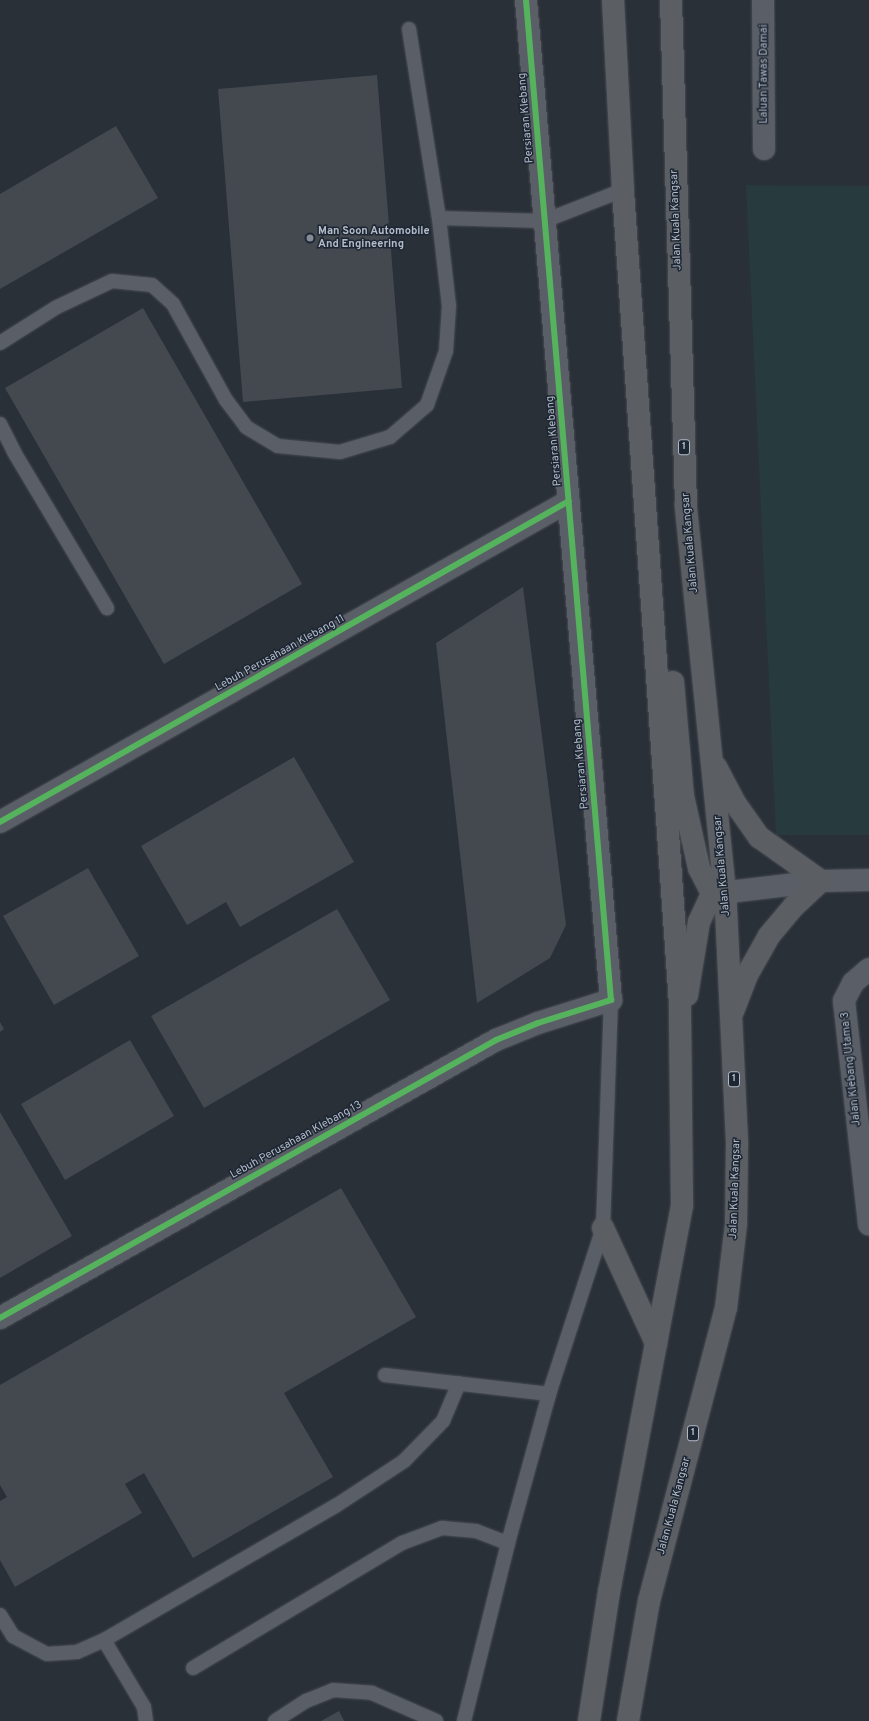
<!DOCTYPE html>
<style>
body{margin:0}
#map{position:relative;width:869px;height:1721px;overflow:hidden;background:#2a3038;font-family:Overpass,sans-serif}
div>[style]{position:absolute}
.green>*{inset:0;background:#273a3e}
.building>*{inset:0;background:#444950}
.roads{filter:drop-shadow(0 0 1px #484c53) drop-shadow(0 0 1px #484c53)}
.service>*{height:14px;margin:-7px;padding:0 7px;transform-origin:7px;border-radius:7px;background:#5a5e66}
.minor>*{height:22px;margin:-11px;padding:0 11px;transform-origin:11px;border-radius:11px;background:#5a5e66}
.tertiary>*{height:22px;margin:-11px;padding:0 11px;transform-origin:11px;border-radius:11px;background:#5a5e66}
.trunk>*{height:22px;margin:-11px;padding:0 11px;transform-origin:11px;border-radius:11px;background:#5b5f64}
.cycleway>*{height:6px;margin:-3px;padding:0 3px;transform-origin:3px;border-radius:3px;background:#56b35d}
.dots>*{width:11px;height:11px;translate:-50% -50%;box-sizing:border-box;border:2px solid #1d2633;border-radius:50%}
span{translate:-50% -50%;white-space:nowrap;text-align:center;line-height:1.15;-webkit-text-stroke:3px #1d2633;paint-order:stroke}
.shield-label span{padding:1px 3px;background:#1d2633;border:1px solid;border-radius:3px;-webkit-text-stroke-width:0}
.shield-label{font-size:10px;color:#b4bcc9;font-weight:700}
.street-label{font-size:11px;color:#b4bcc9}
.poi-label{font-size:11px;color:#b4bcc9;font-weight:700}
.left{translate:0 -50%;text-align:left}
</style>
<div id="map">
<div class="green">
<div style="clip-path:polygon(746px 185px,869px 186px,869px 835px,776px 835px)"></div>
</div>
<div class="building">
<div style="clip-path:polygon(377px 75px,402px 388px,243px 402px,218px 89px)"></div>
<div style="clip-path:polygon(116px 126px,158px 198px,0 289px,0 194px)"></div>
<div style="clip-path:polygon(143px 308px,302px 584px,164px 664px,5px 388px)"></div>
<div style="clip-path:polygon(523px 587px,566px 925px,550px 958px,477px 1003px,436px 643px)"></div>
<div style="clip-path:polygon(294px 757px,354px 862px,240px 927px,226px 902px,187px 925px,141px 846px)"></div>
<div style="clip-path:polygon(88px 868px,139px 956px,54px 1005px,3px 916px)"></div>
<div style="clip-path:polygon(337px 909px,390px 1000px,204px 1108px,151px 1016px)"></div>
<div style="clip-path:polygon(0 1022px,4px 1029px,0 1032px)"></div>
<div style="clip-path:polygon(130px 1040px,174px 1116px,65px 1180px,21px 1104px)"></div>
<div style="clip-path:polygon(0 1112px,72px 1236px,0 1278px)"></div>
<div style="clip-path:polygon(341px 1188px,416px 1317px,284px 1393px,333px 1477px,193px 1558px,144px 1473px,125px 1484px,142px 1513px,15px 1587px,0 1560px,0 1501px,7px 1497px,0 1485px,0 1385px)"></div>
<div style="clip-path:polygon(339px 1711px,344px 1721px,321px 1721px)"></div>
</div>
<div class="roads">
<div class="service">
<div style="left:409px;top:29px;width:191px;rotate:81deg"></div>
<div style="left:439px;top:218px;width:105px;rotate:1.6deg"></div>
<div style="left:544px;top:221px;width:85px;rotate:-21.4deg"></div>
<div style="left:0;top:343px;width:67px;rotate:-32.3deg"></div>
<div style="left:57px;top:307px;width:61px;rotate:-25.3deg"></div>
<div style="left:112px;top:281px;width:40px;rotate:5.7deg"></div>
<div style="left:152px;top:285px;width:28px;rotate:42deg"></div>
<div style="left:173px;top:304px;width:110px;rotate:61.1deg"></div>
<div style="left:226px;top:400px;width:34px;rotate:53deg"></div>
<div style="left:246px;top:427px;width:37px;rotate:31deg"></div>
<div style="left:278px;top:446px;width:62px;rotate:5.5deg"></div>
<div style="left:340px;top:452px;width:52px;rotate:-16.7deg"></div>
<div style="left:390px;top:437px;width:49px;rotate:-40.9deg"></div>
<div style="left:427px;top:405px;width:57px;rotate:-70.6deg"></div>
<div style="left:446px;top:351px;width:45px;rotate:-86.2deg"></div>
<div style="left:449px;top:306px;width:89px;rotate:-96.5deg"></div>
<div style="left:0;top:424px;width:31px;rotate:63deg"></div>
<div style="left:14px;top:452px;width:182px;rotate:59.2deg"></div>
<div style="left:385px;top:1375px;width:165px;rotate:6.6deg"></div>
<div style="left:0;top:1615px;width:25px;rotate:58deg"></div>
<div style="left:13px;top:1636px;width:38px;rotate:28deg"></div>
<div style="left:47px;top:1654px;width:30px;rotate:-4deg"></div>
<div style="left:77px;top:1652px;width:30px;rotate:-24deg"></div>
<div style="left:104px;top:1640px;width:269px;rotate:-30.1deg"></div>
<div style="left:337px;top:1505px;width:80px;rotate:-33.3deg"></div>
<div style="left:404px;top:1461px;width:56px;rotate:-45.7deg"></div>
<div style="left:443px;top:1421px;width:41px;rotate:-67.2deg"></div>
<div style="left:104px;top:1640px;width:78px;rotate:59.2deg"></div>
<div style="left:144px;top:1707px;width:14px;rotate:82deg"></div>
<div style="left:193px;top:1668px;width:244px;rotate:-30.9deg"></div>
<div style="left:402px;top:1543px;width:43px;rotate:-20.6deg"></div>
<div style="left:442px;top:1528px;width:34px;rotate:5deg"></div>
<div style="left:476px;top:1531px;width:34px;rotate:21deg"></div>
<div style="left:275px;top:1721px;width:37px;rotate:-33deg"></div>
<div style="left:306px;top:1701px;width:29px;rotate:-22deg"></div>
<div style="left:333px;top:1690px;width:39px;rotate:4deg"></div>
<div style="left:372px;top:1693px;width:70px;rotate:23.6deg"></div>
<div style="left:464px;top:1721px;width:183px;rotate:-76.1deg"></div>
<div style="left:508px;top:1543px;width:155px;rotate:-74.6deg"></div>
<div style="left:549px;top:1394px;width:175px;rotate:-72deg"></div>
<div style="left:603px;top:1228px;width:228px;rotate:-88deg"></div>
</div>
<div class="minor">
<div style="left:763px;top:0;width:149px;rotate:89.6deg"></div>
<div style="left:0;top:822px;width:653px;rotate:-29.43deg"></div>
<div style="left:869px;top:969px;width:21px;rotate:139deg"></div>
<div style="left:853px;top:983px;width:20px;rotate:117deg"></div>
<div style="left:844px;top:1001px;width:225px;rotate:83.6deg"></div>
<div style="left:0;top:1318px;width:569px;rotate:-29.27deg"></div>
<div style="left:496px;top:1040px;width:45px;rotate:-22deg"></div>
<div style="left:538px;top:1023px;width:77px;rotate:-17.5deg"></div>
<div style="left:611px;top:1000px;width:1004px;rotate:-94.86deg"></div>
</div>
<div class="tertiary">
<div style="left:712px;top:894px;width:110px;rotate:-6.8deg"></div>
<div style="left:821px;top:881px;width:48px;rotate:-1.2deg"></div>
</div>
<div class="trunk">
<div style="left:673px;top:682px;width:114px;rotate:85deg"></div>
<div style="left:683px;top:796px;width:74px;rotate:77.5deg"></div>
<div style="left:699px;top:868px;width:29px;rotate:63deg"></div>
<div style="left:712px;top:894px;width:31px;rotate:115deg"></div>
<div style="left:699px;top:922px;width:74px;rotate:99.3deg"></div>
<div style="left:716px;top:767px;width:41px;rotate:62.2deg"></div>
<div style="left:735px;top:803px;width:42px;rotate:54.8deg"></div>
<div style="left:759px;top:837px;width:76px;rotate:35.4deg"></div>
<div style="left:821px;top:881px;width:37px;rotate:137deg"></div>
<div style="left:794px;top:906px;width:39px;rotate:130deg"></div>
<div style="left:769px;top:936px;width:45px;rotate:119.4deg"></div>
<div style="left:747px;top:975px;width:39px;rotate:111deg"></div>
<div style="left:603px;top:1228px;width:127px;rotate:65.3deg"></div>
<div style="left:589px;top:1721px;width:131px;rotate:-81.2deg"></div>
<div style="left:609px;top:1592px;width:394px;rotate:-79.3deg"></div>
<div style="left:682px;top:1205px;width:201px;rotate:-90.6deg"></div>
<div style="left:680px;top:1004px;width:816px;rotate:-94.01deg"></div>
<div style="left:623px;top:190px;width:190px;rotate:-93deg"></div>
<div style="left:628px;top:1721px;width:122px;rotate:-80.1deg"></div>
<div style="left:649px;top:1601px;width:303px;rotate:-75.3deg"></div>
<div style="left:726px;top:1308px;width:85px;rotate:-83.2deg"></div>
<div style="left:736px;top:1224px;width:82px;rotate:-89.3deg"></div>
<div style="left:737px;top:1142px;width:250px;rotate:-92.7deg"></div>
<div style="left:725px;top:892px;width:389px;rotate:-95.8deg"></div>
<div style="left:686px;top:505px;width:505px;rotate:-91.7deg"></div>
</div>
</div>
<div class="cycleway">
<div style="left:0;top:822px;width:653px;rotate:-29.43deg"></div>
<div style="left:0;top:1318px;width:569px;rotate:-29.27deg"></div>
<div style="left:496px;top:1040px;width:45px;rotate:-22deg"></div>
<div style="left:538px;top:1023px;width:77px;rotate:-17.5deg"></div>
<div style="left:611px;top:1000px;width:1004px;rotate:-94.86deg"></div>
</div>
<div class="dots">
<div style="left:310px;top:238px;background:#848b96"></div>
</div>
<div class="shield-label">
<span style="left:684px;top:447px">1</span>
<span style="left:734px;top:1079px">1</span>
<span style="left:693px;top:1433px">1</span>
</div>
<div class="street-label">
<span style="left:764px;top:74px;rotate:-90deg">Laluan Tawas Damai</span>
<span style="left:526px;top:118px;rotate:-95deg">Persiaran Klebang</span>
<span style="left:676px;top:220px;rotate:-92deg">Jalan Kuala Kangsar</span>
<span style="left:554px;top:441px;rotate:-95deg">Persiaran Klebang</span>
<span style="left:690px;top:543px;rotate:-95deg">Jalan Kuala Kangsar</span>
<span style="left:280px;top:653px;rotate:-29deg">Lebuh Perusahaan Klebang 11</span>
<span style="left:581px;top:764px;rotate:-95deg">Persiaran Klebang</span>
<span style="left:722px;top:866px;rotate:-95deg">Jalan Kuala Kangsar</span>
<span style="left:851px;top:1069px;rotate:-96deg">Jalan Klebang Utama 3</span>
<span style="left:296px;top:1140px;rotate:-29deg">Lebuh Perusahaan Klebang 13</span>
<span style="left:735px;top:1189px;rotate:-88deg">Jalan Kuala Kangsar</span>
<span style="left:674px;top:1506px;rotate:-75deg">Jalan Kuala Kangsar</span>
</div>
<div class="poi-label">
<span class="left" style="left:318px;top:238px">Man Soon Automobile<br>And Engineering</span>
</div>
</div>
